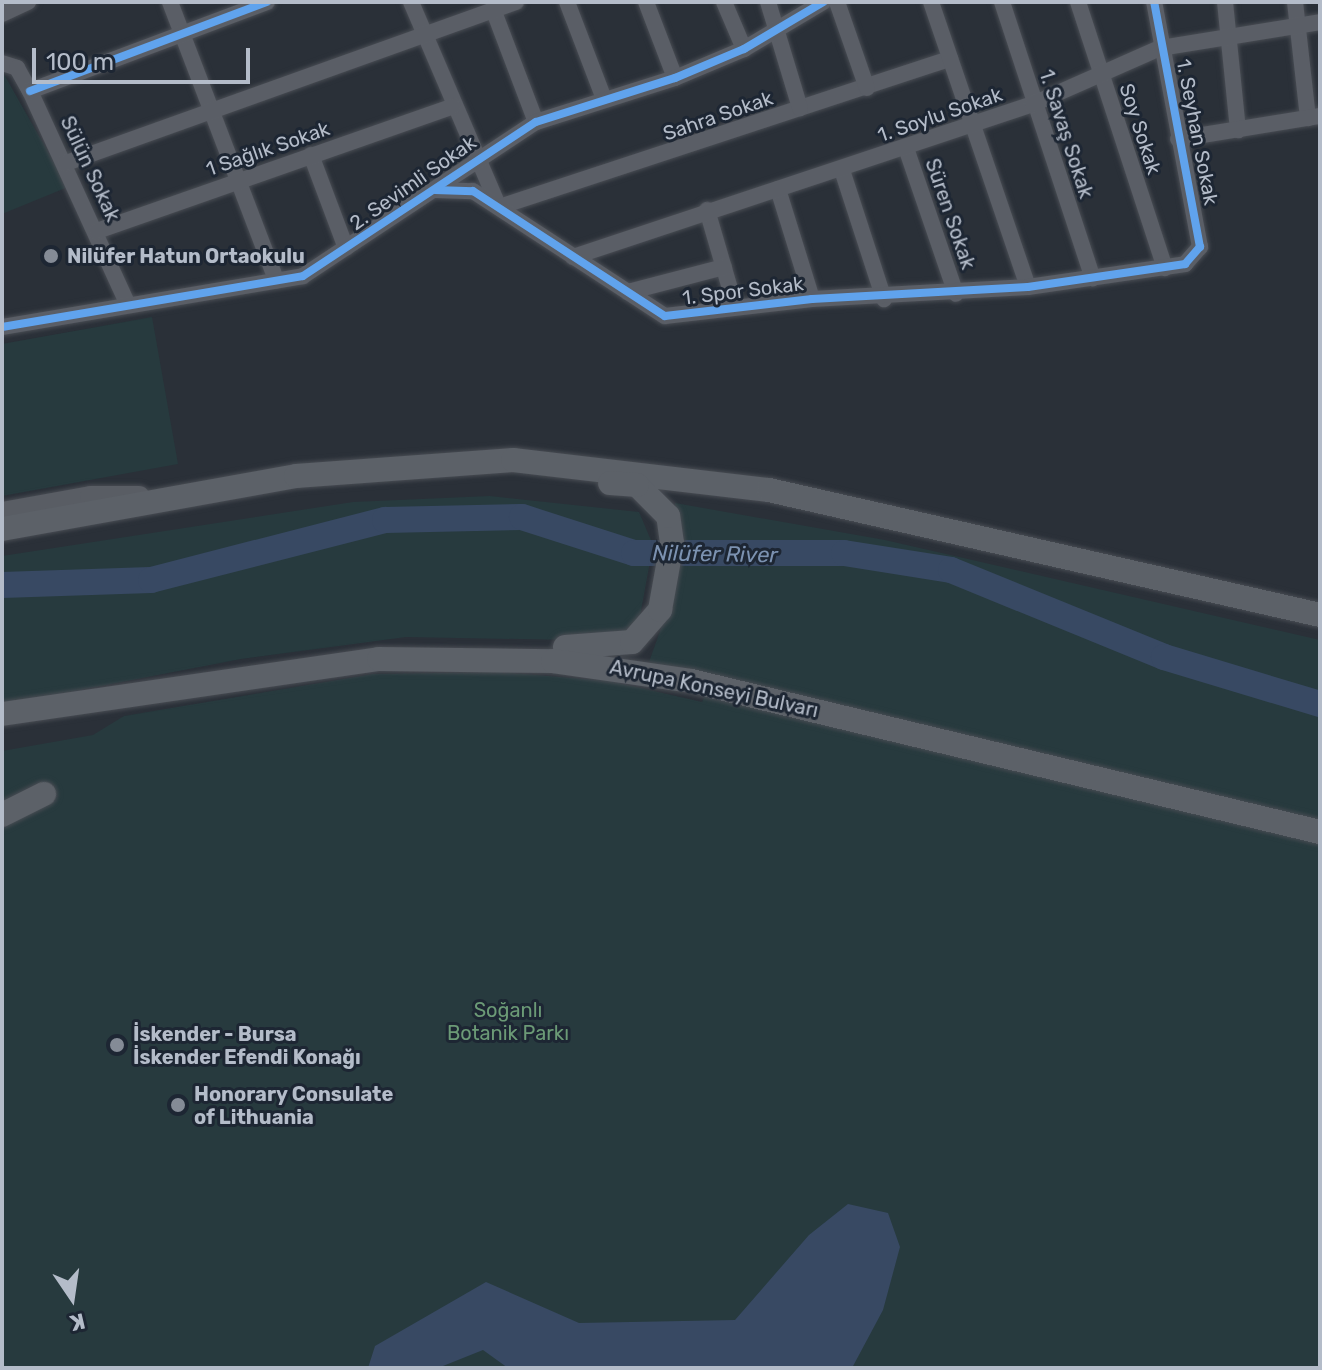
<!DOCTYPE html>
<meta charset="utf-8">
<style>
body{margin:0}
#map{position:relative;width:1322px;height:1370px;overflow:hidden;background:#2a3038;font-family:Rubik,sans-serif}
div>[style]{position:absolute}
.green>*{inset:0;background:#273a3e}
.water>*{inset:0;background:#384963}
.river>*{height:26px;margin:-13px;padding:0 13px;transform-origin:13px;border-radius:13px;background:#384963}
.roads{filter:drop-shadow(0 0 2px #484c53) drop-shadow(0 0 2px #484c53)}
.minor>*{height:16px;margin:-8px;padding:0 8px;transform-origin:8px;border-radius:8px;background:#5a5e66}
.secondary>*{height:22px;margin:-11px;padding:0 11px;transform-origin:11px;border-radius:11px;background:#595d64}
.primary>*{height:24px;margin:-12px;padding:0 12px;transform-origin:12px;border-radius:12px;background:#5c6168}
.cycleway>*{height:8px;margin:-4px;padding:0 4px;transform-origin:4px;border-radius:4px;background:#60a3ed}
.dots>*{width:22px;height:22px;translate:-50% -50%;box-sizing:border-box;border:4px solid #1d2633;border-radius:50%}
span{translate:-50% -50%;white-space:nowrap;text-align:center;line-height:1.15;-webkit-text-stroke:6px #1d2633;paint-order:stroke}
.street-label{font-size:20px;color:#b4bcc9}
.poi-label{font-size:20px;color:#b4bcc9;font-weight:700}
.left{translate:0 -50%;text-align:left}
.park-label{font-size:20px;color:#6b9a76}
.water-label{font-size:22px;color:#7c92b1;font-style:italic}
.frame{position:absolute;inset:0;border:4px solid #b4bcc9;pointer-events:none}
.north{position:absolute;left:32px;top:1258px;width:80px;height:80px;-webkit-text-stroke:6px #1d2633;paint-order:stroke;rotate:167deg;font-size:22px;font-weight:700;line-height:32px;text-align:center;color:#b4bcc9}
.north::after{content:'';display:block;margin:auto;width:28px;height:36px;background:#b4bcc9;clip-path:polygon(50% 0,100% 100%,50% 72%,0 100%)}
.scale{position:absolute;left:32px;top:48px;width:218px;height:36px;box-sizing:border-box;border:4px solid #b4bcc9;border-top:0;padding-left:10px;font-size:24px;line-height:28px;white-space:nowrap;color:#b4bcc9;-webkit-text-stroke:6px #1d2633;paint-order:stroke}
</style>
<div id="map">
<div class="green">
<div style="clip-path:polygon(2px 71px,68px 187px,2px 214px)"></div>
<div style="clip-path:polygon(152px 317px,178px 464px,2px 496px,2px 344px)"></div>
<div style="clip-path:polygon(490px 496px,639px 512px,653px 545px,638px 627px,627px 641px,406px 637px,241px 659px,2px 705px,2px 556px,353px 502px)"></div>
<div style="clip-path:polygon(675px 503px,885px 540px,1320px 640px,1320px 824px,649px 662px,669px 606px)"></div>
<div style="clip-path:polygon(499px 672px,610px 681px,702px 702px,706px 694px,1320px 841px,1320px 1368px,2px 1368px,2px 751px,93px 735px,124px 716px,373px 674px)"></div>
</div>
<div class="water">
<div style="clip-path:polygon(848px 1204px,888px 1213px,900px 1247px,883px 1310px,852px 1368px,508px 1368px,483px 1350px,438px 1368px,368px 1368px,375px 1346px,486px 1282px,579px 1323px,735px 1320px,809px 1235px)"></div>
</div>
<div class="river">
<div style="left:2px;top:585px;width:149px;rotate:-1.9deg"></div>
<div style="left:151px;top:580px;width:242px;rotate:-14.4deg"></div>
<div style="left:385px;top:520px;width:137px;rotate:-1.3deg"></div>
<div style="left:522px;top:517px;width:118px;rotate:17.8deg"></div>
<div style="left:634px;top:553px;width:210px"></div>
<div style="left:844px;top:553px;width:108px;rotate:9deg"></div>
<div style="left:951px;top:570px;width:230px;rotate:22.2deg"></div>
<div style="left:1164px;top:657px;width:163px;rotate:16.8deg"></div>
</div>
<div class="roads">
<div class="minor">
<div style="left:170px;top:2px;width:298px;rotate:69.1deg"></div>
<div style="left:411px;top:2px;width:223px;rotate:66.8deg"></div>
<div style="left:499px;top:207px;width:475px;rotate:-18.2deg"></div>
<div style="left:567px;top:2px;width:104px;rotate:69.1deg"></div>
<div style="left:646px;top:2px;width:81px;rotate:69.1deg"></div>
<div style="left:724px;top:2px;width:51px;rotate:66.9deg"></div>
<div style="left:768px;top:2px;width:111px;rotate:73.2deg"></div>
<div style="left:837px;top:2px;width:91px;rotate:70.8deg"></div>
<div style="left:931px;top:2px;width:301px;rotate:71.2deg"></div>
<div style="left:1002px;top:2px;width:291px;rotate:71.8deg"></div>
<div style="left:1078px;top:2px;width:280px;rotate:71.9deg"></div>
<div style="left:1225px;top:2px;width:129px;rotate:84.2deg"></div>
<div style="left:1295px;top:2px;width:117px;rotate:83.6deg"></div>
<div style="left:493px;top:9px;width:121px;rotate:69.2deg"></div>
<div style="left:2px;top:14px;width:29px;rotate:-25deg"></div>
<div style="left:2px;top:63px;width:16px;rotate:18deg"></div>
<div style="left:17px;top:68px;width:26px;rotate:61deg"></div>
<div style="left:30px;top:91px;width:235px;rotate:65.4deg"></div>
<div style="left:30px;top:91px;width:253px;rotate:-20.6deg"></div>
<div style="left:1178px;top:139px;width:144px;rotate:-9.2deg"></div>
<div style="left:906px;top:148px;width:154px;rotate:71.1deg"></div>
<div style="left:311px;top:155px;width:99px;rotate:69.4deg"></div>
<div style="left:66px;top:163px;width:478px;rotate:-19.7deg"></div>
<div style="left:842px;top:170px;width:136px;rotate:72deg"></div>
<div style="left:778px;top:189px;width:115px;rotate:72.8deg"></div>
<div style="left:435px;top:190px;width:38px;rotate:2deg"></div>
<div style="left:473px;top:191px;width:229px;rotate:33.1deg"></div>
<div style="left:665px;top:316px;width:148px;rotate:-6.6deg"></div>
<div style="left:812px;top:299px;width:216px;rotate:-3.2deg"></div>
<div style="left:1028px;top:287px;width:159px;rotate:-8.3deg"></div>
<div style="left:1185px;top:264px;width:23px;rotate:-49deg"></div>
<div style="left:1200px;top:247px;width:249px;rotate:-100.6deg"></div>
<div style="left:707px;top:210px;width:100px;rotate:73.7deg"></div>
<div style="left:97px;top:231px;width:377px;rotate:-19.3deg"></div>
<div style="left:573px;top:257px;width:485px;rotate:-18.4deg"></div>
<div style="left:1033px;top:104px;width:139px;rotate:-23.8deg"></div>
<div style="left:1160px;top:48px;width:162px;rotate:-9.2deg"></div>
<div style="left:628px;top:292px;width:99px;rotate:-14.6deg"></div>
<div style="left:2px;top:327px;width:305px;rotate:-9.6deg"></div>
<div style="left:303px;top:276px;width:279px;rotate:-33.5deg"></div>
<div style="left:536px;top:122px;width:146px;rotate:-17.6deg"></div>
<div style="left:675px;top:78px;width:75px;rotate:-22.8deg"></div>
<div style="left:744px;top:49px;width:92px;rotate:-30.7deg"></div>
</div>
<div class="secondary">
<div style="left:2px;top:513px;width:90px;rotate:-10.2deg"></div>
<div style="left:91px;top:497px;width:48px"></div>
</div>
<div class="primary">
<div style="left:2px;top:529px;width:299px;rotate:-10.2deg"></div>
<div style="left:296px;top:476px;width:218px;rotate:-4.2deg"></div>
<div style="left:513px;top:460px;width:258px;rotate:6.7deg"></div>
<div style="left:769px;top:490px;width:565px;rotate:12.78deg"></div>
<div style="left:565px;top:647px;width:67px;rotate:-4.3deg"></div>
<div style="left:632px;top:642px;width:43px;rotate:-48.8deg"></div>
<div style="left:660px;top:610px;width:68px;rotate:-79.8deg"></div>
<div style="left:672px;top:543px;width:27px;rotate:-98deg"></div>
<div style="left:668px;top:516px;width:44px;rotate:-135deg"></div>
<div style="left:637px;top:485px;width:27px;rotate:-176deg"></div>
<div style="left:2px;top:714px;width:381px;rotate:-8.3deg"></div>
<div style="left:379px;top:659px;width:174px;rotate:0.7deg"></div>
<div style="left:553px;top:661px;width:139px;rotate:8.2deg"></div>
<div style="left:691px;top:681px;width:647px;rotate:13.5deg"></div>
<div style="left:2px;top:815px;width:47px;rotate:-26.6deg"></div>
</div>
</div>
<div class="cycleway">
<div style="left:30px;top:91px;width:253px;rotate:-20.6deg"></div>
<div style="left:435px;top:190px;width:38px;rotate:2deg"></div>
<div style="left:473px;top:191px;width:229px;rotate:33.1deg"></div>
<div style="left:665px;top:316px;width:148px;rotate:-6.6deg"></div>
<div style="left:812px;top:299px;width:216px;rotate:-3.2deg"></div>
<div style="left:1028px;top:287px;width:159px;rotate:-8.3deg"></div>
<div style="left:1185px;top:264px;width:23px;rotate:-49deg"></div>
<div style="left:1200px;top:247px;width:249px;rotate:-100.6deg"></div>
<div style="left:2px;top:327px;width:305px;rotate:-9.6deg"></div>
<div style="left:303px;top:276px;width:279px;rotate:-33.5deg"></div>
<div style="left:536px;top:122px;width:146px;rotate:-17.6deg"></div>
<div style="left:675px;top:78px;width:75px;rotate:-22.8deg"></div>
<div style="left:744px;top:49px;width:92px;rotate:-30.7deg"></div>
</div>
<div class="dots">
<div style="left:51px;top:256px;background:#848b96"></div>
<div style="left:117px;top:1045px;background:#848b96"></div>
<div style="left:178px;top:1105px;background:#848b96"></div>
</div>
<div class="street-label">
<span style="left:940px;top:115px;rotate:-19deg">1. Soylu Sokak</span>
<span style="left:718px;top:116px;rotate:-19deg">Sahra Sokak</span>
<span style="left:1140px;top:129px;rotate:72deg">Soy Sokak</span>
<span style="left:1197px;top:132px;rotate:79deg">1. Seyhan Sokak</span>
<span style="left:1066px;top:134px;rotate:72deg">1. Savaş Sokak</span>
<span style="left:268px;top:149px;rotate:-19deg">1 Sağlık Sokak</span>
<span style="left:90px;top:169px;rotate:65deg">Sülün Sokak</span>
<span style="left:413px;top:183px;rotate:-35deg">2. Sevimli Sokak</span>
<span style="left:950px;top:214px;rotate:71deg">Süren Sokak</span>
<span style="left:743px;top:291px;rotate:-7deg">1. Spor Sokak</span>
<span style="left:714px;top:689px;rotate:12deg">Avrupa Konseyi Bulvarı</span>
</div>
<div class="poi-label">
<span class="left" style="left:67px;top:256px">Nilüfer Hatun Ortaokulu</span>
<span class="left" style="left:133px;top:1046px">İskender - Bursa<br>İskender Efendi Konağı</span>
<span class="left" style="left:194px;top:1106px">Honorary Consulate<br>of Lithuania</span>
</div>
<div class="park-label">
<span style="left:508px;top:1022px">Soğanlı<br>Botanik Parkı</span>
</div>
<div class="water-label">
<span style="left:715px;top:554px;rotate:1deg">Nilüfer River</span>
</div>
<div class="frame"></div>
<div class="north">K</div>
<div class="scale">100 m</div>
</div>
